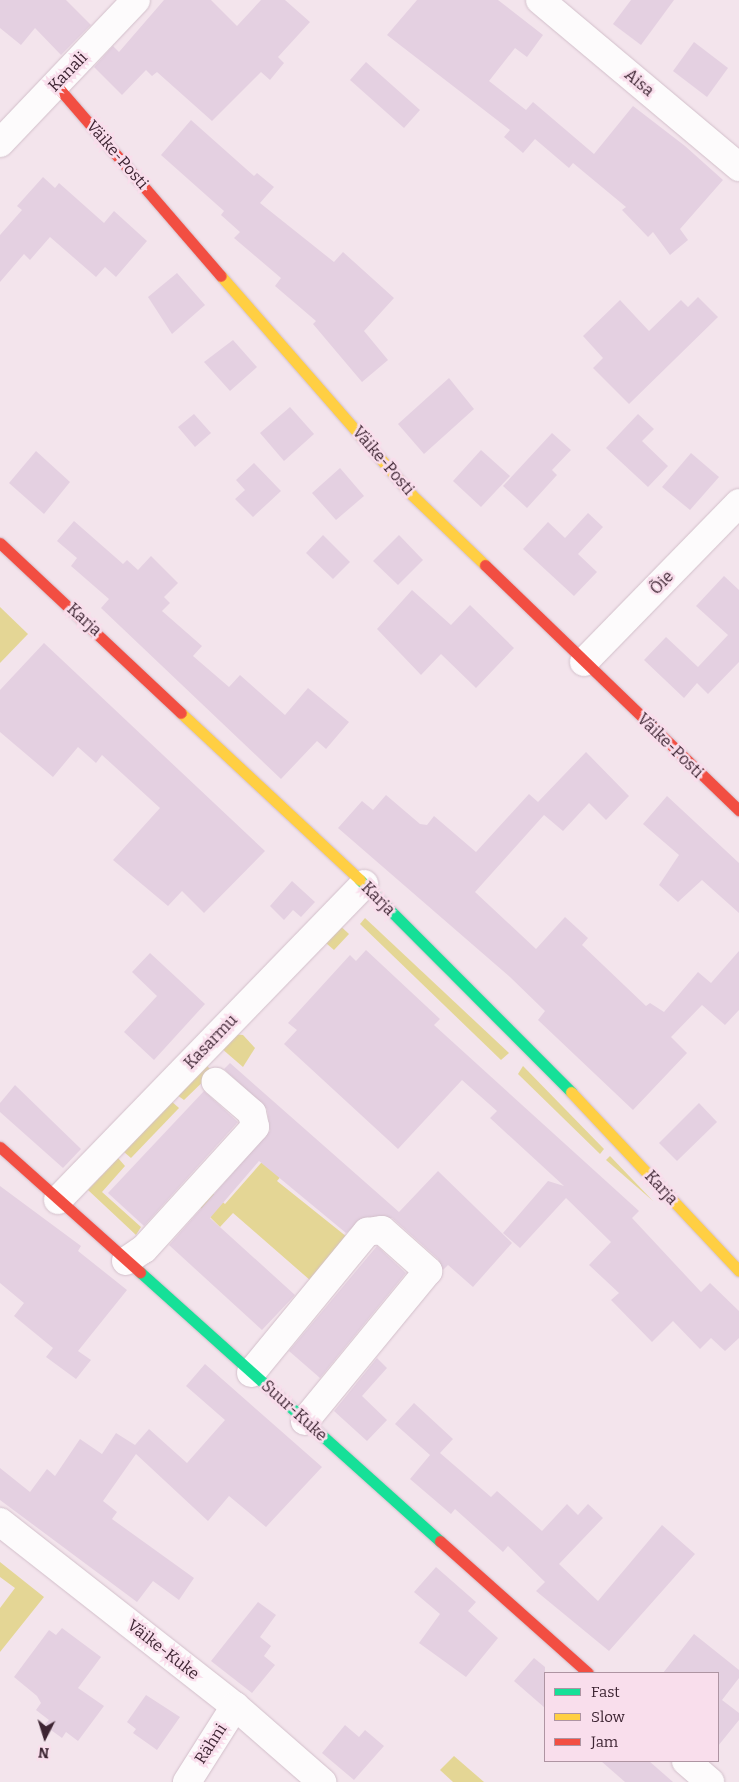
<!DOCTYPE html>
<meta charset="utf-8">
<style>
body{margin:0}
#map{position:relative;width:739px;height:1782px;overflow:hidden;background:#f3e4ec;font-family:Bitter,serif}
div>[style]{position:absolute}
.green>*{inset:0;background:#e4d695}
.building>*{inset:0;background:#e4d0e1}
.roads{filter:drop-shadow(0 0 1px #d2bfca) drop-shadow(0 0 1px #d2bfca)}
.street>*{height:28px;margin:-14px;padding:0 14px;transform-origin:14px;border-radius:14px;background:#fdfbfc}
.fast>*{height:11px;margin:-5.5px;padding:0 5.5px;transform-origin:5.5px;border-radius:5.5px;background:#16e098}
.slow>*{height:11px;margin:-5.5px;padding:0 5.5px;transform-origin:5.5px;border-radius:5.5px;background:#ffcf43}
.jam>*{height:11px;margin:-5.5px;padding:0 5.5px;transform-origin:5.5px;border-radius:5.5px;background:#f24e42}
span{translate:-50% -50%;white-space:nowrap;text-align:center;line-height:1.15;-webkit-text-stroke:5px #f9deec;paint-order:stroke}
.street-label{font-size:16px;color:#3d2432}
.legend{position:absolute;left:544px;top:1672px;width:175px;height:90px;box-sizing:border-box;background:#f9deec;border:1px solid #ae94a2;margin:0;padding:6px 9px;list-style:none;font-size:15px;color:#3d2432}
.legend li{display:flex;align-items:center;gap:10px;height:25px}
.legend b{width:25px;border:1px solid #ae94a2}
.north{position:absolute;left:20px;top:1712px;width:50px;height:50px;-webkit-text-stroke:4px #f9deec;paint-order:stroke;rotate:185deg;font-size:14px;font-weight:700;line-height:20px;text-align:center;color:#3d2432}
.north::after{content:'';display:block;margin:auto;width:18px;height:22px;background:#3d2432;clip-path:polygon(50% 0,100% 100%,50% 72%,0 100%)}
</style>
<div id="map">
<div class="green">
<div style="clip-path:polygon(0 607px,28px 634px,0 663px)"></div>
<div style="clip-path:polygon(365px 918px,509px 1053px,501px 1060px,360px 924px)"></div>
<div style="clip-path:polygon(335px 921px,349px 934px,334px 950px,319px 937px)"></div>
<div style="clip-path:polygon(232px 1034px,243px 1035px,255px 1048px,243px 1067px,221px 1048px)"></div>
<div style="clip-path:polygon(205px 1064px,213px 1072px,184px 1100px,177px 1095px)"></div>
<div style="clip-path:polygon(523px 1066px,604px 1149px,600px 1154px,518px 1074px)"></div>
<div style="clip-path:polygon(171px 1101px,179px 1108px,131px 1158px,124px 1152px)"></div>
<div style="clip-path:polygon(610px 1156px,653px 1201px,606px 1160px)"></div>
<div style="clip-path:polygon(118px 1158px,125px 1166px,102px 1192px,141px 1227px,136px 1235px,88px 1190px)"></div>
<div style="clip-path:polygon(293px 1162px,277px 1181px,347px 1237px,311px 1281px,233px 1213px,220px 1227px,197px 1204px,209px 1190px,225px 1204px,261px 1163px)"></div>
<div style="clip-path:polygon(0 1562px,44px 1597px,0 1652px,0 1608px,15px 1588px,0 1577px)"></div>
<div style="clip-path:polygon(454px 1756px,484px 1782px,453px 1782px,440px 1770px)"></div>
</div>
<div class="building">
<div style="clip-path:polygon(0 0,66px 0,91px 25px,61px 55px,35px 28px,21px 45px,0 28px)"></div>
<div style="clip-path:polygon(164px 0,211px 0,237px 26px,261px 0,285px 0,310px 22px,278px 57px,284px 63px,270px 80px,261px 72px,212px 121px,157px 72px,152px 76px,146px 70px,122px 95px,94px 67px,113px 46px,119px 52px)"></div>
<div style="clip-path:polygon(417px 0,498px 0,543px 35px,527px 57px,515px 48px,489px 81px,526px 110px,533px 102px,594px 154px,633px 106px,685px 146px,723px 180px,680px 229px,688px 240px,670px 255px,653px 232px,648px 237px,622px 210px,626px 207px,573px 163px,569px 168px,535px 139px,523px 153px,504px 137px,510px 130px,387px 35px)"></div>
<div style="clip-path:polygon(631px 0,674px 0,641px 45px,613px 24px)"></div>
<div style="clip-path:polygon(694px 42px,728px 68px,707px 97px,673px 71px)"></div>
<div style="clip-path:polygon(366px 62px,420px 110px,404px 128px,350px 80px)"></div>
<div style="clip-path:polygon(191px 120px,254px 176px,257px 173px,274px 187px,260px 203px,334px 262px,343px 252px,394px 298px,364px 331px,388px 360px,362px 382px,313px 324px,316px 321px,275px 286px,281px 278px,234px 238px,240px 232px,221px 215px,224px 211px,161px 155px)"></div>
<div style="clip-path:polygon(43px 177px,55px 188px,59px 183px,104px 223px,114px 211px,147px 241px,116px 277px,105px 267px,96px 277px,50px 237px,30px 260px,24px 254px,0 282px,0 235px,22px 210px,17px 206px)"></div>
<div style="clip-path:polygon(177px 273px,205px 305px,172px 334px,148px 297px)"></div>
<div style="clip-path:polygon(698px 297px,718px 317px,629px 404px,593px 368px,603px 358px,583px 336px,620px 300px,649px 331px,681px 300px,688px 307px)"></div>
<div style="clip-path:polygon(233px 340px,257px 367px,230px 391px,204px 362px)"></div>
<div style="clip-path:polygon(449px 378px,474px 409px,424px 454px,398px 424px)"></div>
<div style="clip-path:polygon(290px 407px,314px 434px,284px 461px,260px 433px)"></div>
<div style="clip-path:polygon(194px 414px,211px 433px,195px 447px,178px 427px)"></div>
<div style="clip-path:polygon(638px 414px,654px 429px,642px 441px,668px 466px,648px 487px,606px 448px)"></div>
<div style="clip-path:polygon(552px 433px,571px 450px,552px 470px,557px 475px,527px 508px,503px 486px)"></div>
<div style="clip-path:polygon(481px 450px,510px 476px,481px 507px,453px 481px)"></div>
<div style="clip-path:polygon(36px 451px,70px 482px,44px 514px,9px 483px)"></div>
<div style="clip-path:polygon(691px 453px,719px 477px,690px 510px,662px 487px)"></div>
<div style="clip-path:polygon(254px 463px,281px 491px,253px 517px,235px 499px,245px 490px,236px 480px)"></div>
<div style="clip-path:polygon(340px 468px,364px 496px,336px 520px,312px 493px)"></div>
<div style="clip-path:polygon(588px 513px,603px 527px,578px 554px,597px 572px,574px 596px,523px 549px,548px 522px,565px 538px)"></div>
<div style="clip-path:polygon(74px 521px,123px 564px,127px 560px,138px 570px,151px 556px,178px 583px,164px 597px,170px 603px,162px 611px,202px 646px,193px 656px,229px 687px,240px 675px,285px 715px,308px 688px,349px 722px,326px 749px,317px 741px,281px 779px,101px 608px,109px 599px,71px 566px,77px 558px,57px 541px)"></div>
<div style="clip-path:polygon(323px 535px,350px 562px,333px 579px,306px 553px)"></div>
<div style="clip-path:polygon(399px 535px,423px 560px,398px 585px,373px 561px)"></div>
<div style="clip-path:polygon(724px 576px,739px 590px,739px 662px,708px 694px,697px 683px,684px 698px,644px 660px,666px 637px,698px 667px,728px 635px,696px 606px)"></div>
<div style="clip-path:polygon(412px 590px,451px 625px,470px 605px,514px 648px,476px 688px,441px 654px,421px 675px,377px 629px)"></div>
<div style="clip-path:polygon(44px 643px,265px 851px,204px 913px,182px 891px,168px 906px,113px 860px,160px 808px,102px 755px,96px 763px,78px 747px,53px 777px,0 732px,0 690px)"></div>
<div style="clip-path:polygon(586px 752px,629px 796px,606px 820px,589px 803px,563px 831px,544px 815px,475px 892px,536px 949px,565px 917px,588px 938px,582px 945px,646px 1006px,650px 1003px,664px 1012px,698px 972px,711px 983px,739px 951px,739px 1010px,725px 1025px,702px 1005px,671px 1037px,687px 1053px,633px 1110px,538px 1020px,545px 1011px,510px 977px,338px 828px,362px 801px,373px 810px,386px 795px,420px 824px,427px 825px,434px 816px,476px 852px,529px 794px,538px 802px)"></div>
<div style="clip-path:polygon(667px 796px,739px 863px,739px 913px,702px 880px,678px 902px,659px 885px,679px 855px,643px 824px)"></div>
<div style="clip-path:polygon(292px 881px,315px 902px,301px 917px,293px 910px,284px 920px,270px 906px)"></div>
<div style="clip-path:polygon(366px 950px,440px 1019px,434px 1025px,639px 1211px,632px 1218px,701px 1292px,710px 1283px,739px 1311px,739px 1338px,725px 1351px,711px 1338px,700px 1349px,673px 1321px,652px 1342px,611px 1300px,619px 1293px,589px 1265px,611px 1242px,566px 1198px,520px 1248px,503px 1233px,548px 1181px,564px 1186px,490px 1118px,497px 1111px,462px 1080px,398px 1149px,284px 1044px,297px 1030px,288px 1023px,350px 955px,356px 961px)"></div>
<div style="clip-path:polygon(150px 953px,205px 1004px,154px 1060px,124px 1032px,157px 996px,132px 972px)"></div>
<div style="clip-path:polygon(230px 1063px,399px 1212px,438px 1171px,512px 1243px,473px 1287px,448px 1265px,443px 1270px,438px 1259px,392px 1218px,365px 1217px,346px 1233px,259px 1161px,210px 1218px,295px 1295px,262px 1330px,169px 1245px,270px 1131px,267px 1109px,224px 1069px)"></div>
<div style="clip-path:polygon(15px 1085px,81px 1149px,63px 1168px,0 1112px,0 1103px)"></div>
<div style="clip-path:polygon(204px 1091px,238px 1122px,144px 1226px,108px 1193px)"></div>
<div style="clip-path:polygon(699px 1103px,717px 1122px,677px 1161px,659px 1143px)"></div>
<div style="clip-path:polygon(0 1186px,81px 1246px,78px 1251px,127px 1290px,78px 1351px,91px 1360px,76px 1379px,46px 1357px,53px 1348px,14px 1316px,24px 1303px,0 1283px)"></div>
<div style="clip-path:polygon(377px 1246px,406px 1273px,320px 1378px,289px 1351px)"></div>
<div style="clip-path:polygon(377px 1358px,387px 1368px,362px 1396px,387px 1420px,367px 1441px,334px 1411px)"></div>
<div style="clip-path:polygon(205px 1364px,322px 1467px,266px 1527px,229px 1496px,208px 1521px,136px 1454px,103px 1501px,117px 1512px,112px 1519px,194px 1578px,179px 1600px,153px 1581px,137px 1602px,0 1500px,0 1468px,30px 1492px,47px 1469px,55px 1476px,80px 1439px,102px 1454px,116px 1433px,135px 1445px,149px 1429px,187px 1463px,225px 1420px,186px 1386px)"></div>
<div style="clip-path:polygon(414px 1403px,453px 1439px,440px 1453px,491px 1497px,497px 1491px,542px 1531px,567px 1504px,578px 1515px,588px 1504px,603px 1518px,559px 1564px,598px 1601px,662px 1525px,695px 1554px,609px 1651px,536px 1591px,545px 1582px,508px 1546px,503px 1552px,455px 1509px,451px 1514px,410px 1479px,430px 1455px,395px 1424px)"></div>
<div style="clip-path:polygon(436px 1567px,476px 1602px,468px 1611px,498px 1638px,466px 1677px,419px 1643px,440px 1614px,414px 1592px)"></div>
<div style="clip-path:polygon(258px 1602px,276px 1615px,260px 1637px,271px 1646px,264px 1656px,275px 1665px,252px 1693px,211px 1661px)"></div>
<div style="clip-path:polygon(62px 1628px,101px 1657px,78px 1688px,104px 1706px,78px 1741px,66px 1732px,62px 1738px,44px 1725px,49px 1720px,36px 1710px,41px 1703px,37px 1696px,14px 1677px,49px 1630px,56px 1635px)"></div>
<div style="clip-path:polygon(694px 1634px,739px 1670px,739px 1678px,722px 1700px,739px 1713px,739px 1720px,718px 1746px,718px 1673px,663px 1673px)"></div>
<div style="clip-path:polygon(534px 1658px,545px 1667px,545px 1708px,514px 1681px)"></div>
<div style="clip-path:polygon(146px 1695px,180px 1717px,157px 1750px,133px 1733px,136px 1729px,127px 1722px)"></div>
<div style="clip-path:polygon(345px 1725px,359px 1737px,365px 1730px,384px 1746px,354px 1780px,322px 1753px)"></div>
<div style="clip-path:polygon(601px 1761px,649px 1761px,673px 1782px,625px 1782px)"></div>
</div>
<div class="roads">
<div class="street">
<div style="left:540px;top:0;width:260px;rotate:40deg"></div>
<div style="left:0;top:143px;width:197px;rotate:-46.4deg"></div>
<div style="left:584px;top:662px;width:222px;rotate:-45.7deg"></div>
<div style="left:58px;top:1200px;width:440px;rotate:-45.9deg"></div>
<div style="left:126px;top:1261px;width:22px;rotate:-34deg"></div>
<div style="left:144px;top:1249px;width:165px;rotate:-47.7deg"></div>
<div style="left:255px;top:1127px;width:14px;rotate:-102deg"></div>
<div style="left:252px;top:1113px;width:48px;rotate:-139.3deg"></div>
<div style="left:251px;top:1373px;width:183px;rotate:-50.6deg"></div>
<div style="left:367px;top:1232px;width:15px;rotate:-8deg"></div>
<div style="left:382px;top:1230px;width:62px;rotate:41.7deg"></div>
<div style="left:428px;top:1271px;width:194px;rotate:129.4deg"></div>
<div style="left:0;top:1522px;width:298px;rotate:38.1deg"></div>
<div style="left:235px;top:1706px;width:116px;rotate:41.1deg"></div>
<div style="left:686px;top:1761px;width:32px;rotate:41deg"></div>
<div style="left:187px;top:1782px;width:90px;rotate:-57.7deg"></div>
</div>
<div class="fast">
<div style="left:360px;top:880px;width:299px;rotate:45.1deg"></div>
<div style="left:140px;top:1272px;width:403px;rotate:41.9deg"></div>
</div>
<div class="slow">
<div style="left:221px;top:276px;width:289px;rotate:48.9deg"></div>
<div style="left:411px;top:494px;width:103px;rotate:43.8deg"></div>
<div style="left:181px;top:713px;width:245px;rotate:43deg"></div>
<div style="left:571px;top:1092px;width:245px;rotate:46.8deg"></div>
</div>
<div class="jam">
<div style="left:56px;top:85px;width:252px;rotate:49.2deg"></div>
<div style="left:0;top:543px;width:248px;rotate:43.2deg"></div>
<div style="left:485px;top:565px;width:353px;rotate:44deg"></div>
<div style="left:0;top:1147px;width:188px;rotate:41.8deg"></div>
<div style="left:440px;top:1541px;width:198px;rotate:41.7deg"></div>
</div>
</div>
<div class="street-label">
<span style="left:68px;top:72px;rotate:-46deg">Kanali</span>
<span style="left:639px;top:83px;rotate:40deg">Aisa</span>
<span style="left:117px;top:155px;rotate:49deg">Väike-Posti</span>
<span style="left:383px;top:461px;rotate:49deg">Väike-Posti</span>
<span style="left:662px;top:583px;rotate:-46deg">Õie</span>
<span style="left:84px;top:620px;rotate:42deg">Karja</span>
<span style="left:670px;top:746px;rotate:44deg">Väike-Posti</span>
<span style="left:378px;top:899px;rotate:45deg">Karja</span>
<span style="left:211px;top:1042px;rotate:-46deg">Kasarmu</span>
<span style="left:661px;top:1188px;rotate:47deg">Karja</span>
<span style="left:294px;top:1411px;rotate:42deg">Suur-Kuke</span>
<span style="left:163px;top:1650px;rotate:38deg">Väike-Kuke</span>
<span style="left:211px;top:1744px;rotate:-57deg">Rähni</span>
</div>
<ul class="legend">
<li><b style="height:6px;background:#16e098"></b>Fast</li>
<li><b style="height:6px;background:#ffcf43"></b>Slow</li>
<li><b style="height:6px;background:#f24e42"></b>Jam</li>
</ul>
<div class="north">N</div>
</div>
